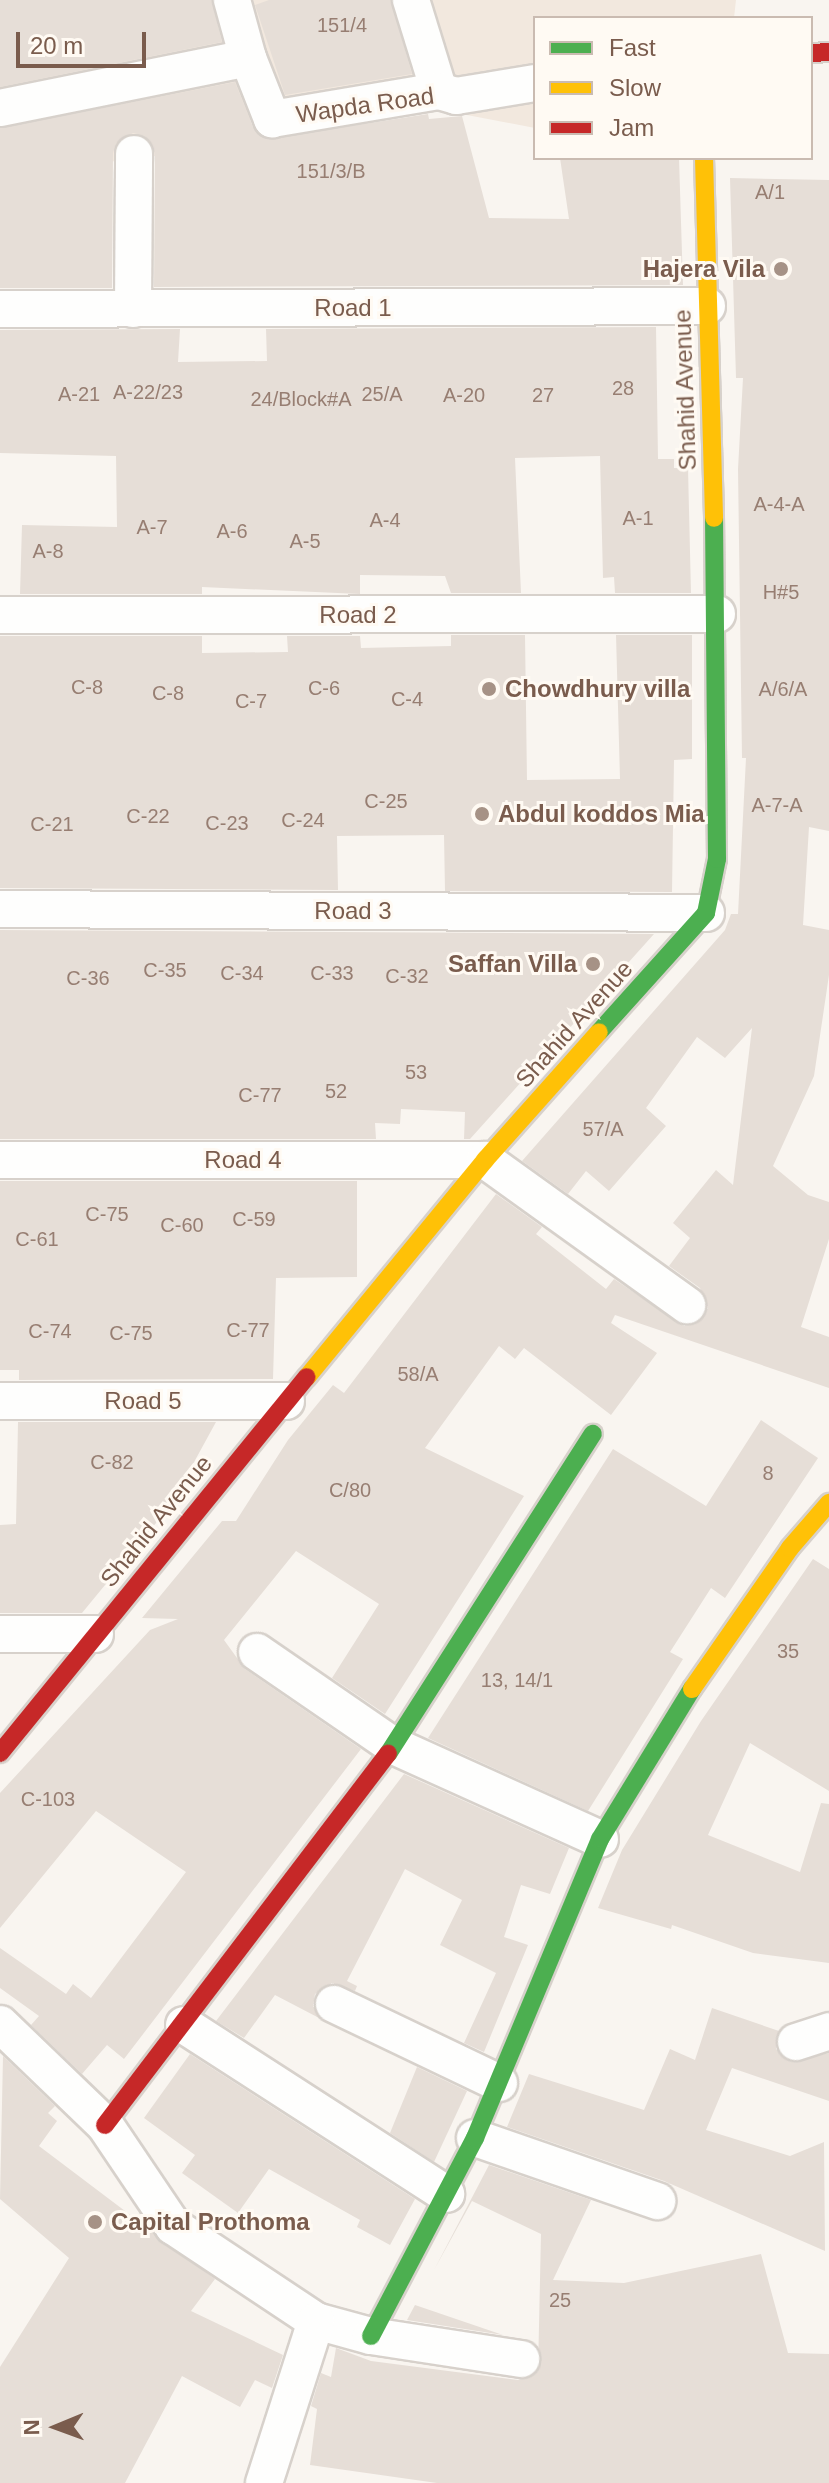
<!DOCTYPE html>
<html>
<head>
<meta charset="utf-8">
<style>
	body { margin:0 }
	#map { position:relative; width:829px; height:2483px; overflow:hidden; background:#f9f5f0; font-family:Helvetica,sans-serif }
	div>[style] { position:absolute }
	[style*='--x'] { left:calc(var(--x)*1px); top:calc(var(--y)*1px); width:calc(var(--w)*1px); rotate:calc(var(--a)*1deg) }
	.residential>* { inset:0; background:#f2e8de }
	.building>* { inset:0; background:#e6ded7 }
	.roads { filter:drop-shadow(2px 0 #d7d1cb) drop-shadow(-2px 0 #d7d1cb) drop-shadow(0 2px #d7d1cb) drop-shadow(0 -2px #d7d1cb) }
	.street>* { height:36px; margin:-18px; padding:0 18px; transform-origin:18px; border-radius:18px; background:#fefefd }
	.fast>* { height:18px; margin:-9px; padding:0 9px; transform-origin:9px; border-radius:9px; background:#4caf50 }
	.slow>* { height:18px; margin:-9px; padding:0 9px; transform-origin:9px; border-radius:9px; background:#ffc107 }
	.jam>* { height:18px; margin:-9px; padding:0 9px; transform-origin:9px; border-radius:9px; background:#c62828 }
	.dots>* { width:22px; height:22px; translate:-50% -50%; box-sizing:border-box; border:4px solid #fffaf3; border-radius:50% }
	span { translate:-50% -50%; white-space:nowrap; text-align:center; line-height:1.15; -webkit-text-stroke:6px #fffaf3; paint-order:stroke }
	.number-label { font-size:20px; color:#977e72 }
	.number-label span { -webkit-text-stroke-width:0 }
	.street-label { font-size:24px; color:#7a5c4d }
	.poi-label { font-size:24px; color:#7a5c4d; font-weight:700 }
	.right { translate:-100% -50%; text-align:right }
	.left { translate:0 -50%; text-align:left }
	.legend { position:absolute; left:533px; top:16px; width:280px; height:144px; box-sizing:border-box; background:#fffaf3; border:2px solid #cabbb1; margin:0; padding:10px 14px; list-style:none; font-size:24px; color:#7a5c4d }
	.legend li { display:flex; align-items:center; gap:16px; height:40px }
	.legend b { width:40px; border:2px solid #cabbb1 }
	.north { position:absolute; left:16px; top:2387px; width:80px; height:80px; -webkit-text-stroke:6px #fffaf3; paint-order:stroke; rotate:269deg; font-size:22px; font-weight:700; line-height:32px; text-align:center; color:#7a5c4d }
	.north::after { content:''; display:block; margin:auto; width:28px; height:36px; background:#7a5c4d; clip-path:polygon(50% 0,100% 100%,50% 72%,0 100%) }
	.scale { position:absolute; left:16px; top:32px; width:130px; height:36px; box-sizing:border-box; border:4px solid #7a5c4d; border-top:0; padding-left:10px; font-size:24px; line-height:28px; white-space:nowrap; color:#7a5c4d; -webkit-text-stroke:6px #fffaf3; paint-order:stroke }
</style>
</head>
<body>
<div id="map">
	<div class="residential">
		<i style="clip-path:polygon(0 0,736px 0,734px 18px,535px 18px,535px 128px,368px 96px,268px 113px,152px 157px,0 174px)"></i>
	</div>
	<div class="building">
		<i style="clip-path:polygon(0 0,212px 0,222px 42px,0 87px)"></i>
		<i style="clip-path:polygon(269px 0,391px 0,412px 74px,285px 95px,255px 5px)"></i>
		<i style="clip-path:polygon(235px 82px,253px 127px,267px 139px,428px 114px,429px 119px,462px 116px,489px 218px,569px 219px,560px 158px,679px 158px,683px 285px,154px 287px,155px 153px,145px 136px,133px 133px,116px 143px,113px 153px,112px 288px,0 288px,0 128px)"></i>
		<i style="clip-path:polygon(730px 178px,829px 180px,829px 831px,809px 827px,803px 925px,829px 930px,829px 975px,814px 1076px,773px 1166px,808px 1195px,829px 1202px,829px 1239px,801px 1327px,829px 1337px,829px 1388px,615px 1315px,611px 1323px,657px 1353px,611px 1415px,524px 1348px,515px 1359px,499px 1346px,425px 1448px,524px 1496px,385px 1714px,332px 1678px,379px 1604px,296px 1551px,224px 1640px,245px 1669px,361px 1749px,124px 2059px,107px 2045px,82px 2074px,31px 2025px,39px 2016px,0 1988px,0 1948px,66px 1994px,73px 1984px,91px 1998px,186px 1872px,96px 1811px,0 1928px,0 1793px,150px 1630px,178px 1619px,142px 1618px,222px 1521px,236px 1521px,288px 1440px,333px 1385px,344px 1393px,496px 1194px,542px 1227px,536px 1234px,606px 1289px,614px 1279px,684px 1326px,696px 1324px,708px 1308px,700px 1288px,669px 1266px,690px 1238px,673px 1223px,716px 1170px,733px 1185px,752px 1028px,725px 1058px,697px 1037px,646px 1108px,666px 1126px,609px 1191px,586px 1171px,568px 1194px,522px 1161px,725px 930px,731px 914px,738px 914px,746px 758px,742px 758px,738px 469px,743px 378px,736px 378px)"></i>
		<i style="clip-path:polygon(656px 327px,658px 459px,674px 459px,674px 468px,688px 468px,691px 593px,615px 593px,614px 577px,603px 578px,600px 456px,515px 458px,521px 593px,451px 593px,445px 576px,360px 575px,360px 594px,202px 587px,202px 594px,20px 594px,22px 525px,117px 527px,116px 456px,0 453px,0 330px,180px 329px,178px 362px,267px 361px,266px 329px)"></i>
		<i style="clip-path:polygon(451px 635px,525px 635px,527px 780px,620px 779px,616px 635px,692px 635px,692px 759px,674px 760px,672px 892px,445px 891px,444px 835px,337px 836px,338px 890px,0 888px,0 636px,202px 636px,202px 653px,288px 652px,287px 636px,360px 636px,361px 648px,451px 646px)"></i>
		<i style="clip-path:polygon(0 930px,654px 934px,470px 1139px,464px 1139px,465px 1112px,401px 1109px,400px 1124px,375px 1123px,376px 1139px,0 1139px)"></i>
		<i style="clip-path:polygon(0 1181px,357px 1181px,357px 1277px,276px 1278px,273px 1379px,19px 1380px,19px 1370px,0 1370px)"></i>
		<i style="clip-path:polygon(761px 1420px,818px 1458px,725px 1598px,711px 1588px,670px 1652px,683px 1659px,588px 1811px,428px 1738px,613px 1449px,706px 1506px)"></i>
		<i style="clip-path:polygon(18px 1422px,216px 1422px,170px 1506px,82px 1613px,0 1613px,0 1525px,16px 1524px)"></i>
		<i style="clip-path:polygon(813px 1559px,829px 1569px,829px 1791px,750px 1743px,708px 1835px,800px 1872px,821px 1803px,829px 1804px,829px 1963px,753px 1953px,672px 1925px,671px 1929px,598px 1908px,622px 1850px,701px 1721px)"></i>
		<i style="clip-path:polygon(404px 1774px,569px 1848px,550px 1894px,521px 1885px,504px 1937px,528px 1945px,484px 2052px,464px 2043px,496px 1973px,440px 1945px,462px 1900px,405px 1869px,347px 1981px,357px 1986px,355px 1991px,332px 1983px,315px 1994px,313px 2006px,321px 2019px,275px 1995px,244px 2038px,216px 2021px)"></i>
		<i style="clip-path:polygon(712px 2008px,779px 2031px,776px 2049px,791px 2062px,829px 2053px,829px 2101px,732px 2068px,706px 2130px,790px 2156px,824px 2142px,825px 2251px,664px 2181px,507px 2127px,529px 2074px,644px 2110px,670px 2049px,695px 2060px)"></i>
		<i style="clip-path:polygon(190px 2054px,415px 2199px,390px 2245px,357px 2227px,360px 2220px,269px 2169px,238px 2213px,182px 2173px,195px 2155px,144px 2118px)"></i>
		<i style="clip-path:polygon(3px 2056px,55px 2106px,48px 2113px,57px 2121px,39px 2146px,215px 2279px,191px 2311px,283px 2355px,272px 2388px,255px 2380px,240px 2407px,182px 2376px,125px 2483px,0 2483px,0 2367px,69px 2258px,0 2199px)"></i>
		<i style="clip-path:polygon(417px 2067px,467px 2091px,434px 2162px,390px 2133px)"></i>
		<i style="clip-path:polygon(489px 2165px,591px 2200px,553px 2280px,624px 2283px,761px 2254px,788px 2353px,829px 2354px,829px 2483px,437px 2483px,310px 2465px,317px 2409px,311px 2406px,321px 2373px,331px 2377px,336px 2348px,371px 2361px,518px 2380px,538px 2371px,541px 2234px,472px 2201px,434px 2270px)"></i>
		<i style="clip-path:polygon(415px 2305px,503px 2335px,407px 2320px)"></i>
	</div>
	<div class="roads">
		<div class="street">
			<i style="--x:232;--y:0;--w:60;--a:74.6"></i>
			<i style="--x:411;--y:0;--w:95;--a:72.9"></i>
			<i style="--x:0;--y:108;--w:253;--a:-11.4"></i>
			<i style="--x:248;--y:58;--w:66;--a:68.5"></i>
			<i style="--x:272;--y:119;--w:169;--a:-9.5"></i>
			<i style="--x:439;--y:91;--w:18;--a:16"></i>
			<i style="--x:456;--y:96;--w:80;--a:-9.3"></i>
			<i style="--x:0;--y:309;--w:707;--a:-0.24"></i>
			<i style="--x:133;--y:309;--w:155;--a:-89.6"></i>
			<i style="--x:0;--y:615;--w:717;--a:-0.08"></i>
			<i style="--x:0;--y:909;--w:706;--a:0.32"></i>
			<i style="--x:0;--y:1160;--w:485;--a:0"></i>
			<i style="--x:485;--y:1160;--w:249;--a:35.7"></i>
			<i style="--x:0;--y:1401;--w:286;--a:0"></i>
			<i style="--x:0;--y:1634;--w:95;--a:0"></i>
			<i style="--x:257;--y:1652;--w:166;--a:34.5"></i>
			<i style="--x:394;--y:1746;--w:226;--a:24.3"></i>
			<i style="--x:334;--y:2004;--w:183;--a:25.6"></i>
			<i style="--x:0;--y:2024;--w:146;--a:43.9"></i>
			<i style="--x:105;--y:2125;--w:122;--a:56"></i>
			<i style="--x:173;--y:2226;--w:172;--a:33.6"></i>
			<i style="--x:316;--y:2321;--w:57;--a:15.3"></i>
			<i style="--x:371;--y:2336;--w:152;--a:8.7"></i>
			<i style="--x:184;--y:2025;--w:312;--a:32.8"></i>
			<i style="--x:796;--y:2042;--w:35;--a:-18"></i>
			<i style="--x:475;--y:2138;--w:193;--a:19.1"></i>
			<i style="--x:264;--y:2483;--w:170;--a:-72.2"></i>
		</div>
		<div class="fast">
			<i style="--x:599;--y:1032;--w:160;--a:-48"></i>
			<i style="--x:706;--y:913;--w:55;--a:-78.5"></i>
			<i style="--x:717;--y:859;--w:341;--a:-90.5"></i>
			<i style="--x:388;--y:1754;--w:380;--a:-57.4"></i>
			<i style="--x:371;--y:2336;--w:224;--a:-62.3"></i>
			<i style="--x:475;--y:2138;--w:324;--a:-67.3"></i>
			<i style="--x:600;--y:1839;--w:176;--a:-58.5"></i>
		</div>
		<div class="slow">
			<i style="--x:704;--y:158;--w:360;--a:88.4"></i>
			<i style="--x:307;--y:1377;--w:281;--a:-50.6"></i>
			<i style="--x:485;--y:1160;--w:171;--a:-48.3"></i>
			<i style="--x:692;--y:1689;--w:172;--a:-55.2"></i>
			<i style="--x:790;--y:1548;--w:60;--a:-49.1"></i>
		</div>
		<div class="jam">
			<i style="--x:811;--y:53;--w:18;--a:-3"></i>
			<i style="--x:0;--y:1753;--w:485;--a:-50.8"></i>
			<i style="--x:105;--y:2125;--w:467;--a:-52.7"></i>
		</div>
	</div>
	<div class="dots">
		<i style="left:781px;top:269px;background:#a69286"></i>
		<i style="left:489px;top:689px;background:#a69286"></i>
		<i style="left:482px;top:814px;background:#a69286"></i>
		<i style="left:593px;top:964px;background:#a69286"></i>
		<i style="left:95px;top:2222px;background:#a69286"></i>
	</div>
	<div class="number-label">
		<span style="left:342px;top:25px">151/4</span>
		<span style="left:331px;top:171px">151/3/B</span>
		<span style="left:770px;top:192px">A/1</span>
		<span style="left:623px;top:388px">28</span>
		<span style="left:148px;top:392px">A-22/23</span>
		<span style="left:79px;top:394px">A-21</span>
		<span style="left:382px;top:394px">25/A</span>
		<span style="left:464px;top:395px">A-20</span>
		<span style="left:543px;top:395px">27</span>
		<span style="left:301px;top:399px">24/Block#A</span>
		<span style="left:779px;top:504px">A-4-A</span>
		<span style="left:638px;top:518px">A-1</span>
		<span style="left:385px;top:520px">A-4</span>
		<span style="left:152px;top:527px">A-7</span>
		<span style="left:232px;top:531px">A-6</span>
		<span style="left:305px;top:541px">A-5</span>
		<span style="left:48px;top:551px">A-8</span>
		<span style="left:781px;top:592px">H#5</span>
		<span style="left:87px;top:687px">C-8</span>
		<span style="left:324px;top:688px">C-6</span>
		<span style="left:783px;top:689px">A/6/A</span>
		<span style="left:168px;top:693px">C-8</span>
		<span style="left:407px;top:699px">C-4</span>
		<span style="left:251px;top:701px">C-7</span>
		<span style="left:386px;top:801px">C-25</span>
		<span style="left:777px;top:805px">A-7-A</span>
		<span style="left:148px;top:816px">C-22</span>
		<span style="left:303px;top:820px">C-24</span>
		<span style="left:227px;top:823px">C-23</span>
		<span style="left:52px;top:824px">C-21</span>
		<span style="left:165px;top:970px">C-35</span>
		<span style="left:242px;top:973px">C-34</span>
		<span style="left:332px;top:973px">C-33</span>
		<span style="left:407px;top:976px">C-32</span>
		<span style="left:88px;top:978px">C-36</span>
		<span style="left:416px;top:1072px">53</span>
		<span style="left:336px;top:1091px">52</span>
		<span style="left:260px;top:1095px">C-77</span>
		<span style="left:603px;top:1129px">57/A</span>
		<span style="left:107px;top:1214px">C-75</span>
		<span style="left:254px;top:1219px">C-59</span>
		<span style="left:182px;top:1225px">C-60</span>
		<span style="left:37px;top:1239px">C-61</span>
		<span style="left:248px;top:1330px">C-77</span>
		<span style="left:50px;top:1331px">C-74</span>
		<span style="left:131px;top:1333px">C-75</span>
		<span style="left:418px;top:1374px">58/A</span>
		<span style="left:112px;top:1462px">C-82</span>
		<span style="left:768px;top:1473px">8</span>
		<span style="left:350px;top:1490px">C/80</span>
		<span style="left:788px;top:1651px">35</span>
		<span style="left:517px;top:1680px">13, 14/1</span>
		<span style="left:48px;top:1799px">C-103</span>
		<span style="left:560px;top:2300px">25</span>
	</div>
	<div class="street-label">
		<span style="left:365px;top:105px;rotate:-8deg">Wapda Road</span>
		<span style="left:353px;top:308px">Road 1</span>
		<span style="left:685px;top:390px;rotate:-92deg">Shahid Avenue</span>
		<span style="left:358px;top:615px">Road 2</span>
		<span style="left:353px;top:911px">Road 3</span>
		<span style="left:574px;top:1024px;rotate:-48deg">Shahid Avenue</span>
		<span style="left:243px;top:1160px">Road 4</span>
		<span style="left:143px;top:1401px">Road 5</span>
		<span style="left:156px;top:1521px;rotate:-51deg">Shahid Avenue</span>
	</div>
	<div class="poi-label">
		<span class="right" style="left:765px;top:269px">Hajera Vila</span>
		<span class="left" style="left:505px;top:689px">Chowdhury villa</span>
		<span class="left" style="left:498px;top:814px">Abdul koddos Mia</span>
		<span class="right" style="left:577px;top:964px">Saffan Villa</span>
		<span class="left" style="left:111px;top:2222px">Capital Prothoma</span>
	</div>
	<ul class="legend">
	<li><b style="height:10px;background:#4caf50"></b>Fast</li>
	<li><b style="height:10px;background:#ffc107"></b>Slow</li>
	<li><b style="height:10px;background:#c62828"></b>Jam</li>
	</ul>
	<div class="north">N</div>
	<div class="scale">20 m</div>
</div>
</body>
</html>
